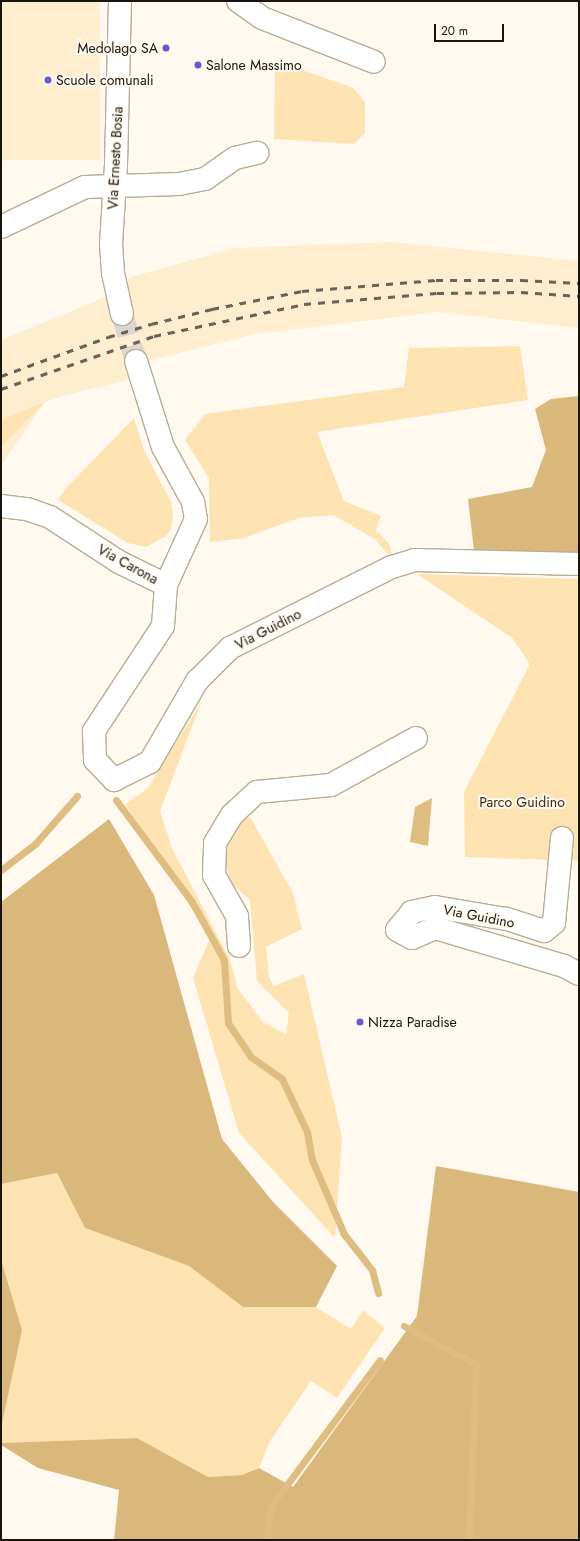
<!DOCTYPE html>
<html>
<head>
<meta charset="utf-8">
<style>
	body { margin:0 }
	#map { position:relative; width:580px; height:1541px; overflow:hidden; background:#fff9f0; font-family:Jost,sans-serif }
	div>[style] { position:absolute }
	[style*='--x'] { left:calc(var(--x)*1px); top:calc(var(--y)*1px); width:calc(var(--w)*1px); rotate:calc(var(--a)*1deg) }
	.built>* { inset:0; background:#ffedcf; transform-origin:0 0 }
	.green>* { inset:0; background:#fee3b2 }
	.forest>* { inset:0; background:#dab87c }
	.water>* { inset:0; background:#dfbd80 }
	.stream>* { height:7px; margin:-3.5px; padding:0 3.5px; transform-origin:3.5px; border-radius:3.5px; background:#dfbd80 }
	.minor-tunnel>* { height:22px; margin-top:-11px; transform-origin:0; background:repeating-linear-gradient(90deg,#dcd7ce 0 22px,transparent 0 33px) }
	.roads { filter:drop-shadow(1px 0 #b9ac96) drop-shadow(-1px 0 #b9ac96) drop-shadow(0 1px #b9ac96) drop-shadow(0 -1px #b9ac96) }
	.minor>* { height:22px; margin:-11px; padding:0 11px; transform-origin:11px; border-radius:11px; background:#fff }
	.rail>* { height:3px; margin-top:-1.5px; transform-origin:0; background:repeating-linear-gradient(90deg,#67625a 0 7px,transparent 0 14px) }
	.dots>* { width:11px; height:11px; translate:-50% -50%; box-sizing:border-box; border:2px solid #fff9f0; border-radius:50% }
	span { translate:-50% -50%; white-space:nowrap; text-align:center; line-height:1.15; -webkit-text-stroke:4px #fff9f0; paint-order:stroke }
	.poi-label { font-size:14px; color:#19140c }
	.right { translate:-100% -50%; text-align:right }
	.left { translate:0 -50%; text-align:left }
	.street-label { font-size:14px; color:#19140c }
	.park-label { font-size:14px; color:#37290d }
	.frame { position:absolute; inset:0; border:2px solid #19140c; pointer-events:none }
	.scale { position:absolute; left:434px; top:24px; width:70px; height:18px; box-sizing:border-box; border:2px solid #19140c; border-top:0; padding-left:5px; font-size:12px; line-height:14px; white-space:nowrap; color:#19140c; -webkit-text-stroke:3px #fff9f0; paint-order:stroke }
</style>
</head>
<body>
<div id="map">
	<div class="built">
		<i style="left:1px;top:1px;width:99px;height:159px"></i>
		<i style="clip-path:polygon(392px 242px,579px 261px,579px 328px,438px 312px,254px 334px,151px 360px,140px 377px,66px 395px,45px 402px,1px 466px,1px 340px,101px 299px,131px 277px,235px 248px)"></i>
	</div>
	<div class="green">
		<i style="clip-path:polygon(275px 60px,353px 88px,365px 102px,365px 133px,354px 144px,274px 139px)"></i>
		<i style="clip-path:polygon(520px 346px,528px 400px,317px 432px,344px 501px,381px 516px,376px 530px,390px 545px,392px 559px,375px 539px,333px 515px,299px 518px,244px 538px,210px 542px,209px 478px,185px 440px,205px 414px,404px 387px,409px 348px)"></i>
		<i style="clip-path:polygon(45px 402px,1px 447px,1px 420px)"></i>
		<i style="clip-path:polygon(134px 418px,144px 450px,171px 502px,173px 515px,171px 529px,166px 536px,146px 547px,128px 543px,58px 500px,66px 488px)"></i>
		<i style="clip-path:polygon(417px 574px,579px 579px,579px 861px,465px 857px,464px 792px,530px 664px,512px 638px)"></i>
		<i style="clip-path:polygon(201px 703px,160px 811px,172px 848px,230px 960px,238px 989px,263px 1022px,286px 1034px,289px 1013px,257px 981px,250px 900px,230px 882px,224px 850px,230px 825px,250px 817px,293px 893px,302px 929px,266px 947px,269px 977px,274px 986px,304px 974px,342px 1137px,335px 1238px,239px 1133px,193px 978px,210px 938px,125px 804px,147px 789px)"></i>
		<i style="clip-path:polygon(57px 1173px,85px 1228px,189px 1266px,243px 1307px,316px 1307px,351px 1329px,363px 1310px,385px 1328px,337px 1398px,311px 1381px,270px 1441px,259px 1468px,242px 1475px,208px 1477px,137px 1438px,1px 1443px,5px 1278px,1px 1260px,1px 1184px)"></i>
	</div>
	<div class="forest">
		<i style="clip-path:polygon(579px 396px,579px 554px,474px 550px,468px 499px,532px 487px,546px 450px,535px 409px,551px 399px)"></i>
		<i style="clip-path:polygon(109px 819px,154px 895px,222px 1139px,273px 1202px,337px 1266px,316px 1307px,243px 1307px,189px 1266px,85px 1228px,57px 1173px,1px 1184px,1px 902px)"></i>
		<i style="clip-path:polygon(436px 1166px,579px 1192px,579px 1540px,114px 1540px,119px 1490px,38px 1468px,1px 1445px,1px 1443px,137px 1438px,208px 1477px,242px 1475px,259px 1468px,293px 1487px,417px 1316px)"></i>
		<i style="clip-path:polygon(1px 1260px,22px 1330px,1px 1428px)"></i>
	</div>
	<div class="water">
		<i style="clip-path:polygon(432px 798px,428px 846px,410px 842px,415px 807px)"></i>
	</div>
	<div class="stream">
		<i style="--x:116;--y:800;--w:127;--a:53.3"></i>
		<i style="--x:192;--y:902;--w:66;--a:61.1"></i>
		<i style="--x:224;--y:960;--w:63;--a:86.4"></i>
		<i style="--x:228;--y:1023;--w:41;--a:55.9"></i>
		<i style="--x:251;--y:1057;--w:38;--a:35"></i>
		<i style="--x:282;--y:1079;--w:59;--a:64.7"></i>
		<i style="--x:307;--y:1132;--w:28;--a:80"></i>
		<i style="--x:312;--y:1160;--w:81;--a:66.6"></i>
		<i style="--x:344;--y:1234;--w:46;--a:52.1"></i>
		<i style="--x:372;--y:1270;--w:24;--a:75"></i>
		<i style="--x:1;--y:870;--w:43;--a:-37.4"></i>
		<i style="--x:35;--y:844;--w:64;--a:-48.8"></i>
		<i style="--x:404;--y:1326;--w:81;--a:27.8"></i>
		<i style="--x:476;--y:1364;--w:176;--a:92.3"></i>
		<i style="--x:266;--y:1540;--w:34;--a:-82"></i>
		<i style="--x:271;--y:1506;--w:182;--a:-53.3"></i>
	</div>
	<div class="minor-tunnel">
		<i style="--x:122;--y:314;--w:49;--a:73.4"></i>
	</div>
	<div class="roads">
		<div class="minor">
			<i style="--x:120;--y:1;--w:164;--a:91.4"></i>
			<i style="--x:116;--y:165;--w:79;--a:93.6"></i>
			<i style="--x:111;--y:244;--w:29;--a:86"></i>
			<i style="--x:113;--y:273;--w:42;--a:77.6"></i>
			<i style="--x:238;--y:1;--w:29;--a:35"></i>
			<i style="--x:262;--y:18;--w:120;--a:21.4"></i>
			<i style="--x:1;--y:227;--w:93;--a:-25.5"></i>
			<i style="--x:85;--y:187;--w:94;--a:-1.8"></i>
			<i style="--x:179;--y:184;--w:26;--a:-11"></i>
			<i style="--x:205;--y:179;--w:37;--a:-35"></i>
			<i style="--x:235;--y:158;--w:23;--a:-13"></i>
			<i style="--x:136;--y:361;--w:90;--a:72.6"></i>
			<i style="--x:163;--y:447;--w:63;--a:61.4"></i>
			<i style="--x:193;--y:502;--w:17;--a:80"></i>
			<i style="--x:196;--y:519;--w:72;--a:114.4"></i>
			<i style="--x:166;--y:585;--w:41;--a:94.2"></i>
			<i style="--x:163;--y:626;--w:126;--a:123.3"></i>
			<i style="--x:94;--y:731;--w:29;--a:88"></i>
			<i style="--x:95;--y:760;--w:28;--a:46"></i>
			<i style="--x:114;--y:780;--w:40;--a:-26.6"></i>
			<i style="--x:150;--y:762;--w:94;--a:-59.9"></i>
			<i style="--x:197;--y:681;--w:47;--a:-45"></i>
			<i style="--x:230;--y:648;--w:181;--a:-26.6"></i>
			<i style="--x:392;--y:567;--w:24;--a:-17"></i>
			<i style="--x:415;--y:560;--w:164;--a:1.4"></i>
			<i style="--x:1;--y:506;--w:26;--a:7"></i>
			<i style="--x:27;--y:509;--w:24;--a:19"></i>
			<i style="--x:50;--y:517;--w:82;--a:33.1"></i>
			<i style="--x:119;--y:562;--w:52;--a:26.1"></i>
			<i style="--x:562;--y:838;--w:85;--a:95.4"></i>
			<i style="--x:554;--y:923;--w:13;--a:141"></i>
			<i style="--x:544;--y:931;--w:40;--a:-162"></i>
			<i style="--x:506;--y:919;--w:72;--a:-170.4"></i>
			<i style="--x:435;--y:907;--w:24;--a:168"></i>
			<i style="--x:412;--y:912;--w:23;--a:130"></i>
			<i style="--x:397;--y:930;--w:17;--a:28"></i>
			<i style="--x:412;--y:938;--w:25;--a:-23"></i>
			<i style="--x:435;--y:928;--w:134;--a:16.4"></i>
			<i style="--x:564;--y:966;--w:17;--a:28"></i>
			<i style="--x:239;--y:946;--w:30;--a:-94"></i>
			<i style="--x:237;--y:916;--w:47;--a:-119.3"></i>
			<i style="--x:214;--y:875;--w:32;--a:-88"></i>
			<i style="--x:215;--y:843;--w:33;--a:-59"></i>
			<i style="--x:232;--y:815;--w:34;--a:-43"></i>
			<i style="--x:257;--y:792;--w:74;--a:-5.4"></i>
			<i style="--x:331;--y:785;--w:97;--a:-28.9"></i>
		</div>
	</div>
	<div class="rail">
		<i style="--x:1;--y:376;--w:114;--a:-20"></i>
		<i style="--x:108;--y:337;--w:45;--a:-16.8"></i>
		<i style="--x:151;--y:324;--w:63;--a:-13.8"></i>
		<i style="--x:212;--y:309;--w:92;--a:-11.3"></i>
		<i style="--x:302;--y:291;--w:134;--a:-4.7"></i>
		<i style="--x:436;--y:280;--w:85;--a:0"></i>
		<i style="--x:521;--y:280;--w:58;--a:3"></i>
		<i style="--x:1;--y:389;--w:162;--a:-19.1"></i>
		<i style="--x:154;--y:336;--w:153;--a:-12"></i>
		<i style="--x:304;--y:304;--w:133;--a:-4.7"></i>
		<i style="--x:437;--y:293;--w:84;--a:-0.7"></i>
		<i style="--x:521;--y:292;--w:58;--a:3.9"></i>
	</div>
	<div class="dots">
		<i style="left:166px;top:48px;background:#6559d2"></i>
		<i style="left:198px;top:65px;background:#6559d2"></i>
		<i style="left:48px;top:80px;background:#6559d2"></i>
		<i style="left:360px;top:1022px;background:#6559d2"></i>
	</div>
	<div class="poi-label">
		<span class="right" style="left:158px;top:48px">Medolago SA</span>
		<span class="left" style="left:206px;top:65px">Salone Massimo</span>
		<span class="left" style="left:56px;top:80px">Scuole comunali</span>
		<span class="left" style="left:368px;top:1022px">Nizza Paradise</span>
	</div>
	<div class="street-label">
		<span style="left:115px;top:158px;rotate:-87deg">Via Ernesto Bosia</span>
		<span style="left:128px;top:564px;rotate:29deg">Via Carona</span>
		<span style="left:268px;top:629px;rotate:-27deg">Via Guidino</span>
		<span style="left:479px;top:916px;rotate:11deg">Via Guidino</span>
	</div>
	<div class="park-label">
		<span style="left:522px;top:802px">Parco Guidino</span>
	</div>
	<div class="frame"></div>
	<div class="scale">20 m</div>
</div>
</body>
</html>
